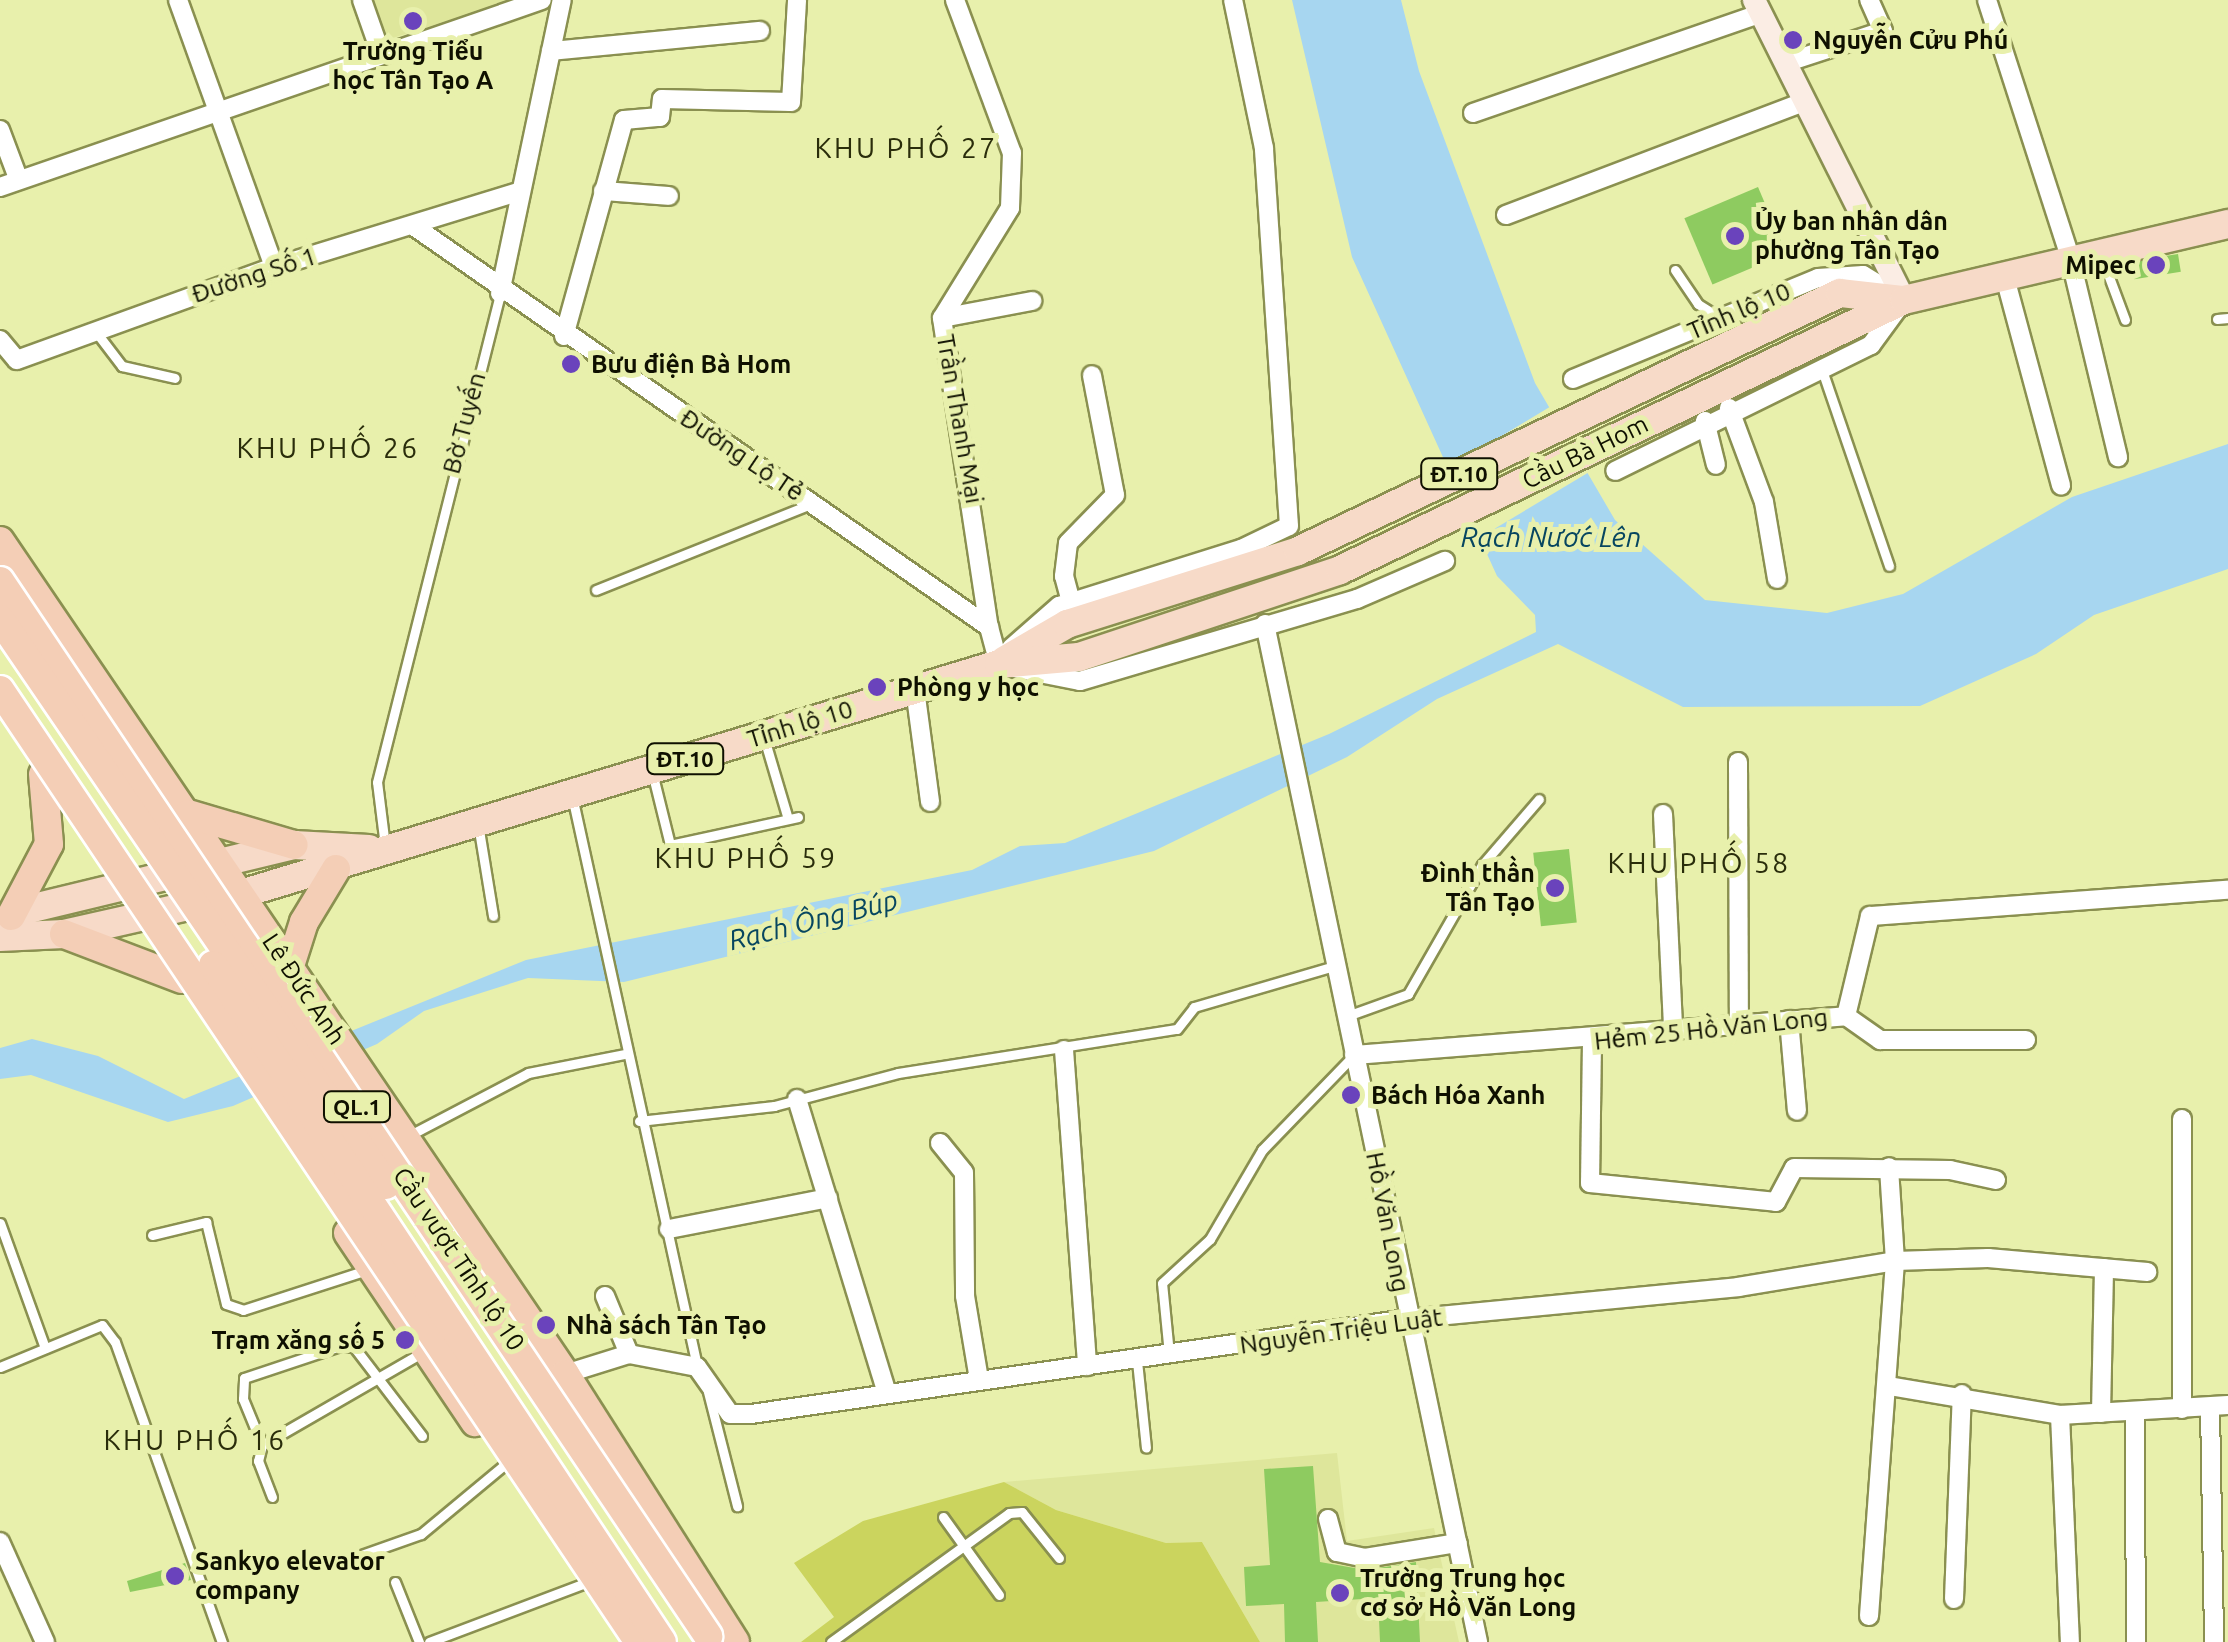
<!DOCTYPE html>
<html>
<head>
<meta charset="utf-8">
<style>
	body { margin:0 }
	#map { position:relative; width:2228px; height:1642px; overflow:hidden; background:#e8f0ac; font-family:Ubuntu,sans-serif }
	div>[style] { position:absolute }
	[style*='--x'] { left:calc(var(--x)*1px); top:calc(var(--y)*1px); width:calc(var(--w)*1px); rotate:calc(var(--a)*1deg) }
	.built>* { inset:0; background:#dee69b }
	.green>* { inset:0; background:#cbd45e }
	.water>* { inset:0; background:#a7d6f0 }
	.pier>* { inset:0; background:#e8f0ac; transform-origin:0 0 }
	.building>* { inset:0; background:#8ecb60; transform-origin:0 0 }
	.roads { filter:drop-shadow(2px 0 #8a9050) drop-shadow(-2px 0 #8a9050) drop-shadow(0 2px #8a9050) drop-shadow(0 -2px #8a9050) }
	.service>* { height:9px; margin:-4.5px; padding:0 4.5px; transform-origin:4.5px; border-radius:4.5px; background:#fff }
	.minor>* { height:18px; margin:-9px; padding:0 9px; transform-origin:9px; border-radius:9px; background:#fff }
	.secondary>* { height:22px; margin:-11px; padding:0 11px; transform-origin:11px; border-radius:11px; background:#fbede4 }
	.primary>* { height:28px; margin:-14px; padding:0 14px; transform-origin:14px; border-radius:14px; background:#f7dac8 }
	.trunk>* { height:28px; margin:-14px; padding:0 14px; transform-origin:14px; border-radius:14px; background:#f4ceb6 }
	.bridges { filter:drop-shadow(2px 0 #fff) drop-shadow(-2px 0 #fff) drop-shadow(0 2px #fff) drop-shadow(0 -2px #fff) }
	.trunk-bridge>* { height:28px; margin:-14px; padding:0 14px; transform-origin:14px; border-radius:14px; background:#f4ceb6 }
	.dots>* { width:28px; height:28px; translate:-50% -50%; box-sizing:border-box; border:5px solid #e8f0ac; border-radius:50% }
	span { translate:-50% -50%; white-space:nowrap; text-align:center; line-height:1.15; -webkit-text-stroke:10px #e8f0ac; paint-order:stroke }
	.shield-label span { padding:2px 8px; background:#e8f0ac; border:2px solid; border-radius:8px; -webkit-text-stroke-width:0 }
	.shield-label { font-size:22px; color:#0f1000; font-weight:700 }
	.poi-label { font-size:25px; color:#0f1000; font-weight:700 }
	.left { translate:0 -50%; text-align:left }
	.right { translate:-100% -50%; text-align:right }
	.street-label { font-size:25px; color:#0f1000 }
	.neighbourhood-label { font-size:28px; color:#2a2d0b; letter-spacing:2.5px }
	.water-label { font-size:28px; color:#074660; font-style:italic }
</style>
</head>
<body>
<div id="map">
	<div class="built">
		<i style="clip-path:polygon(370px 0,515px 0,383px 41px)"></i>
		<i style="clip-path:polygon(1337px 1453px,1347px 1541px,1434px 1528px,1459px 1642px,1260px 1642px,1202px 1542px,1166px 1543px,1056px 1510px,1004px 1482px)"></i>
	</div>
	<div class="green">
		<i style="clip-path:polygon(1004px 1482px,1056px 1510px,1166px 1543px,1202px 1542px,1260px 1642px,801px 1642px,834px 1617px,794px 1563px,863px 1521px)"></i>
	</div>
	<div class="water">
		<i style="clip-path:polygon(1292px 0,1401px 0,1419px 71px,1535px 383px,1615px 520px,1705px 600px,1827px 613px,1903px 594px,2072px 497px,2228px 444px,2228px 569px,2094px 615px,2036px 654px,1920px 706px,1683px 707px,1558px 644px,1437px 699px,1347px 757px,1154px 851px,624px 982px,528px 978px,424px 1011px,377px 1044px,233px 1106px,168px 1122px,31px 1075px,0 1079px,0 1048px,32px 1039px,98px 1056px,184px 1099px,526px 960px,972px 870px,1020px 846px,1065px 843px,1329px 734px,1536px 632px,1535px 615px,1497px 576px,1352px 257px)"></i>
	</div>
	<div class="pier">
		<i style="left:1553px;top:405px;width:76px;height:127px;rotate:59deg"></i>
	</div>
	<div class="building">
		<i style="left:1758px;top:187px;width:72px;height:80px;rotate:67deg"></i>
		<i style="left:2178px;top:254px;width:18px;height:47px;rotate:81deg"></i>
		<i style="left:1569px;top:849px;width:74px;height:36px;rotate:84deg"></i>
		<i style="clip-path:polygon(1313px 1466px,1320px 1562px,1366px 1570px,1416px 1562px,1420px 1642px,1380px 1642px,1378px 1598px,1316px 1602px,1318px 1642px,1285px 1642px,1284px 1604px,1246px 1606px,1244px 1567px,1270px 1565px,1264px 1469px)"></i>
		<i style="clip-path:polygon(185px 1563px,191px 1580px,130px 1592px,127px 1581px)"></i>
	</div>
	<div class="roads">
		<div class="service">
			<i style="--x:2102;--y:258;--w:66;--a:69.6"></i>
			<i style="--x:1675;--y:270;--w:41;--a:55.9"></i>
			<i style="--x:1698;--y:304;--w:26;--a:32"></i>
			<i style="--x:2217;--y:319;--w:11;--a:-5"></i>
			<i style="--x:96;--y:332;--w:43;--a:52.6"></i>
			<i style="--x:122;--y:366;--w:54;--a:12.8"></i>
			<i style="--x:1822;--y:370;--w:207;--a:71.1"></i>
			<i style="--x:596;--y:590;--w:232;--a:-21.8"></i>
			<i style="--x:764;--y:738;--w:84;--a:73.5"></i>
			<i style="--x:652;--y:772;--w:75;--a:76.1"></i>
			<i style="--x:670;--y:845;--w:131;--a:-12.3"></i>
			<i style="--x:572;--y:796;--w:584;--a:77.63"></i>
			<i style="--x:478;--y:824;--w:93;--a:80.7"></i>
			<i style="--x:385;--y:846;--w:64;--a:-97.1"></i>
			<i style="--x:377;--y:782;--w:503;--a:-75.85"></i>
			<i style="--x:1347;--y:1016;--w:65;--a:-19.8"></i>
			<i style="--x:1408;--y:994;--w:149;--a:-60.2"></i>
			<i style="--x:1482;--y:865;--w:87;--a:-49.2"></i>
			<i style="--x:639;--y:1121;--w:136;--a:-6.3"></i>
			<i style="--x:774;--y:1106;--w:128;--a:-14.9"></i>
			<i style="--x:898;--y:1073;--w:282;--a:-9"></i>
			<i style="--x:1177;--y:1029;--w:28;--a:-52"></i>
			<i style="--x:1194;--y:1007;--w:146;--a:-16.3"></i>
			<i style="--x:410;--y:1135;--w:133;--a:-27.7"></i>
			<i style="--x:528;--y:1073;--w:99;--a:-11.1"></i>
			<i style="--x:0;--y:1223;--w:133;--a:70.2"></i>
			<i style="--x:152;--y:1235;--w:56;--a:-13.5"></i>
			<i style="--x:206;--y:1222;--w:84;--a:76.3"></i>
			<i style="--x:226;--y:1304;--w:18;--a:19"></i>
			<i style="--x:243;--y:1310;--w:133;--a:-17.9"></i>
			<i style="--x:1169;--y:1354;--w:71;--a:-95.6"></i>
			<i style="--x:1162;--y:1283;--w:65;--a:-42.5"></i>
			<i style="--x:1210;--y:1239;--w:103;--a:-59.7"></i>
			<i style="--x:1262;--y:1150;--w:132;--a:-45.9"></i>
			<i style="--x:1137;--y:1361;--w:87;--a:84.1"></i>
			<i style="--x:0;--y:1367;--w:110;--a:-22.4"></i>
			<i style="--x:102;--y:1325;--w:21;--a:53"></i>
			<i style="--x:115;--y:1342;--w:319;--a:70.4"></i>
			<i style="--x:708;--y:1392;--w:118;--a:75.7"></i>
			<i style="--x:262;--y:1445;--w:50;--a:-112.4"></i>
			<i style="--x:243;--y:1399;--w:21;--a:-87"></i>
			<i style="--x:244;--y:1378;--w:98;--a:-18.4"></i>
			<i style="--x:337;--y:1347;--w:17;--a:0"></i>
			<i style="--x:354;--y:1347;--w:112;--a:52.6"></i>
			<i style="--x:272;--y:1497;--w:39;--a:-111"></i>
			<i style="--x:258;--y:1461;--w:16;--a:-76"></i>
			<i style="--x:262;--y:1445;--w:186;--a:-30"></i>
			<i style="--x:943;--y:1517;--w:96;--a:54.3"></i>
			<i style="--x:333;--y:1565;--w:93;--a:-19.4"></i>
			<i style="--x:421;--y:1534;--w:108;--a:-39.7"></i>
			<i style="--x:395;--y:1582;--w:65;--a:68.2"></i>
			<i style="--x:429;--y:1642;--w:167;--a:-20.7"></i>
			<i style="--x:831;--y:1642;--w:220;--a:-35.9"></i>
			<i style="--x:1009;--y:1513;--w:13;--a:-4"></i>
			<i style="--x:1022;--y:1512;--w:59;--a:51.2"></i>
		</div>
		<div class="minor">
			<i style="--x:178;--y:0;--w:284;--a:70.2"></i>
			<i style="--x:362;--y:0;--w:54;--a:70.6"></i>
			<i style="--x:955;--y:0;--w:163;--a:69.6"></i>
			<i style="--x:1012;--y:153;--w:55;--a:92.1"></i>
			<i style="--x:1010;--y:208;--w:129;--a:121.7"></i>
			<i style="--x:942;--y:318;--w:313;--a:81.4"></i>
			<i style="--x:1987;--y:0;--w:270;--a:72.1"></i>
			<i style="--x:2070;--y:257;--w:206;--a:76.5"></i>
			<i style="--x:551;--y:51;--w:210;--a:-5.5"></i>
			<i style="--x:1785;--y:63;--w:103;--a:-18.1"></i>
			<i style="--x:1883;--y:31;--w:34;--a:-114"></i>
			<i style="--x:1473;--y:113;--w:305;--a:-19.1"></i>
			<i style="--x:0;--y:130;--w:51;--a:69.4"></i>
			<i style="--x:0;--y:187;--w:573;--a:-19.04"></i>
			<i style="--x:603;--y:191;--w:66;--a:4.3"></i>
			<i style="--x:1506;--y:215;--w:319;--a:-20.8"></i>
			<i style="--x:415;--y:227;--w:700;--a:34.87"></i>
			<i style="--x:989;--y:627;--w:38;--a:75"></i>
			<i style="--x:2004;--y:274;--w:219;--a:74.9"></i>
			<i style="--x:500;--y:293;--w:299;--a:-78.1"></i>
			<i style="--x:942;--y:318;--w:92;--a:-10.7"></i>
			<i style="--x:564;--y:336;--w:224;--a:-74.5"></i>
			<i style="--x:624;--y:120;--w:36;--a:-5"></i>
			<i style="--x:660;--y:117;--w:18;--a:-84"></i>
			<i style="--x:662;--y:99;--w:129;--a:1.3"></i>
			<i style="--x:791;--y:102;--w:102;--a:-86.6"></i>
			<i style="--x:0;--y:340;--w:26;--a:50"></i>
			<i style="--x:17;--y:360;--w:273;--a:-19.9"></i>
			<i style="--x:274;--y:267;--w:258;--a:-17.1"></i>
			<i style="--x:1573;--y:379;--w:265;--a:-22.4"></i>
			<i style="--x:1818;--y:278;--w:45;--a:-3.8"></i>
			<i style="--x:1863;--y:275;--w:48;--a:31.4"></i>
			<i style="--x:1904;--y:300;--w:56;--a:126.3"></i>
			<i style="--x:1871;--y:345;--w:285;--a:153.8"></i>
			<i style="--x:1729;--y:408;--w:100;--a:69.6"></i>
			<i style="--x:1764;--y:502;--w:78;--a:80.4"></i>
			<i style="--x:1705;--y:421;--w:45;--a:76"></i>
			<i style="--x:1071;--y:602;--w:27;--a:-105"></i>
			<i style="--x:1064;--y:576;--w:33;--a:-83"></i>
			<i style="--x:1068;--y:543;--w:67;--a:-45.6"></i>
			<i style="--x:1115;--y:495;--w:122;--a:-100.9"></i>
			<i style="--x:1265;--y:624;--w:1040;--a:78.18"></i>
			<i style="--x:1011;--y:648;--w:64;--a:-41.2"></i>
			<i style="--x:1059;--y:606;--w:191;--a:-17.4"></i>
			<i style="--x:1241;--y:549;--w:53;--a:-25.6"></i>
			<i style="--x:1289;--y:526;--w:379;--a:-93.8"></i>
			<i style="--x:1264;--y:148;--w:151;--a:-101.8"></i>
			<i style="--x:1009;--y:667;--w:72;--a:11.2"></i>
			<i style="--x:1080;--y:681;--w:289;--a:-16.5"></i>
			<i style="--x:1357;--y:599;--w:96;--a:-23.4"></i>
			<i style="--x:915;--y:689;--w:114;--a:82.4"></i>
			<i style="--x:1738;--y:762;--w:262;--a:89.8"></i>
			<i style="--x:1663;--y:814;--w:216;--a:87.3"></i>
			<i style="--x:1846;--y:1016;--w:42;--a:35.2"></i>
			<i style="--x:1880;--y:1040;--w:146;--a:0"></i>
			<i style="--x:1789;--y:1020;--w:91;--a:85"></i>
			<i style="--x:1592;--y:1041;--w:142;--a:90.8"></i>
			<i style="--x:1590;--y:1183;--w:187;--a:5.8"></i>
			<i style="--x:1776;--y:1202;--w:38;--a:-62"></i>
			<i style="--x:1794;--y:1168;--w:156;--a:0.7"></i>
			<i style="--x:1950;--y:1170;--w:47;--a:12.3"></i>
			<i style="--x:1064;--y:1050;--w:317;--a:85.8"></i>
			<i style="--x:1354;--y:1055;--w:494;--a:-4.5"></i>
			<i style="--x:1846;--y:1016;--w:103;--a:-76.5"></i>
			<i style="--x:1870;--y:916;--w:359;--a:-4.2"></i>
			<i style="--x:797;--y:1099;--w:304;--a:73"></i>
			<i style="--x:940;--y:1143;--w:38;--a:51"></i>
			<i style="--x:964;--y:1173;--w:123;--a:89.5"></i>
			<i style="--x:965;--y:1296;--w:85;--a:80.5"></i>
			<i style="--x:669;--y:1229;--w:162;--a:-11"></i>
			<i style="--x:605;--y:1296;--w:63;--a:67.5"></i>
			<i style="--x:565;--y:1374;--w:67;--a:-17.4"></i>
			<i style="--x:629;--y:1354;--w:69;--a:10.8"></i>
			<i style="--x:697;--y:1367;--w:57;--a:54.9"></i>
			<i style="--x:730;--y:1414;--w:21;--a:0"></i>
			<i style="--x:751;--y:1414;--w:663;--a:-8.24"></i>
			<i style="--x:1407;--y:1319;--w:333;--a:-5.5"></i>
			<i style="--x:1738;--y:1287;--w:159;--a:-9.4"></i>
			<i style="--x:1895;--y:1261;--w:93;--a:-1.8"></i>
			<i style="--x:1988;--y:1258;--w:160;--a:5"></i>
			<i style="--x:1889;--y:1386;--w:173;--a:9.6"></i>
			<i style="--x:2060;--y:1415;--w:168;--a:-3.4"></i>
			<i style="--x:2210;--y:1407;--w:235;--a:89"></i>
			<i style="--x:2182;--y:1409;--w:290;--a:-90"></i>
			<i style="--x:2135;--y:1412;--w:230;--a:89.8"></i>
			<i style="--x:2101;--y:1413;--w:145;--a:-88.8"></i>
			<i style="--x:2060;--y:1415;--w:227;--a:87.5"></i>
			<i style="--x:1328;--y:1519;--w:34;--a:75"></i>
			<i style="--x:1337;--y:1552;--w:29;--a:12"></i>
			<i style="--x:1365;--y:1558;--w:94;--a:-9.2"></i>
			<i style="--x:0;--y:1542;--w:110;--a:65.8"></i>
			<i style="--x:1954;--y:1599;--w:205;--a:-87.8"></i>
			<i style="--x:1869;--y:1616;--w:356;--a:-85.8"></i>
			<i style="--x:1895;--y:1261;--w:94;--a:-93.7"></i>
		</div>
		<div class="secondary">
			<i style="--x:1754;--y:0;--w:335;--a:63.4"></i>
		</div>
		<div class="primary">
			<i style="--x:1005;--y:660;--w:72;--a:-30.1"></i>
			<i style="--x:1067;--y:624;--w:242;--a:-17.5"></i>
			<i style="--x:1298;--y:551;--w:600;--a:-25.46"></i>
			<i style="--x:1840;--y:293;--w:62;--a:6.4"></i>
			<i style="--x:0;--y:924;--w:33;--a:-27"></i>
			<i style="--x:29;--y:909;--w:273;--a:-13.6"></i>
			<i style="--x:294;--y:845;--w:75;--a:3.1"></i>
			<i style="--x:0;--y:937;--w:64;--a:-2.7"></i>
			<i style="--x:64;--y:934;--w:181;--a:-12.7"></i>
			<i style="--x:241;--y:894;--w:792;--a:-16.88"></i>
			<i style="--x:999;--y:664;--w:80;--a:-5"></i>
			<i style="--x:1079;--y:657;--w:275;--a:-18.4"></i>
			<i style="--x:1340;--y:570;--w:625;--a:-25.58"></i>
			<i style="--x:1904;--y:300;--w:333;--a:-13.2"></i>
		</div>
		<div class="trunk">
			<i style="--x:0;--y:541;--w:1007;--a:55.85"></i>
			<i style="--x:565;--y:1374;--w:317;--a:57.6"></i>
			<i style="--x:188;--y:814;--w:110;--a:16.3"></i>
			<i style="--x:11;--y:916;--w:81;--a:-62.2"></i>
			<i style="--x:49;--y:844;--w:70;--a:-94.9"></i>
			<i style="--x:64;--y:934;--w:126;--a:20.9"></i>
			<i style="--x:278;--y:971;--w:11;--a:-10"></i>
			<i style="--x:289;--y:969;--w:49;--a:-72.3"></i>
			<i style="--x:304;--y:922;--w:62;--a:-58.9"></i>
			<i style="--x:348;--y:1233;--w:228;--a:56.1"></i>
		</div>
	</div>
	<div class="bridges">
		<div class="trunk-bridge">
			<i style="--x:0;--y:581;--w:1271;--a:56.13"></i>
			<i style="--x:0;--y:619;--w:685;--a:55.71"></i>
			<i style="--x:0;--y:690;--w:1147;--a:56.13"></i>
			<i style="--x:213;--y:965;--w:812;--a:56.45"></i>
		</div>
	</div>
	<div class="dots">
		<i style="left:413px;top:21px;background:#6a43bc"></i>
		<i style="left:1793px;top:40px;background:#6a43bc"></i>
		<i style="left:1735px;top:236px;background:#6a43bc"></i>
		<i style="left:2156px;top:265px;background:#6a43bc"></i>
		<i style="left:571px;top:364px;background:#6a43bc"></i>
		<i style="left:877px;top:687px;background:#6a43bc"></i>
		<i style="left:1555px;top:888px;background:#6a43bc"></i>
		<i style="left:1351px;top:1095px;background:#6a43bc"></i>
		<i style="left:546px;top:1325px;background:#6a43bc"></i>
		<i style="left:405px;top:1340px;background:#6a43bc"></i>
		<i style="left:175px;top:1576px;background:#6a43bc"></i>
		<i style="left:1340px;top:1593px;background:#6a43bc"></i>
	</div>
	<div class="shield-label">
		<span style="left:1459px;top:474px">ĐT.10</span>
		<span style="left:685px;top:759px">ĐT.10</span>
		<span style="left:357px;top:1107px">QL.1</span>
	</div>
	<div class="poi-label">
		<span class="left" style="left:1813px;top:40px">Nguyễn Cửu Phú</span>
		<span style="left:413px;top:66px">Trường Tiểu<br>học Tân Tạo A</span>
		<span class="left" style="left:1755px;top:236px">Ủy ban nhân dân<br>phường Tân Tạo</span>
		<span class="right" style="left:2136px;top:265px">Mipec</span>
		<span class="left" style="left:591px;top:364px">Bưu điện Bà Hom</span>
		<span class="left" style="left:897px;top:687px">Phòng y học</span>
		<span class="right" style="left:1535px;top:888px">Đình thần<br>Tân Tạo</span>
		<span class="left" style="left:1371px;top:1095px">Bách Hóa Xanh</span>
		<span class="left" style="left:566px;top:1325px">Nhà sách Tân Tạo</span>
		<span class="right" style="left:385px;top:1340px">Trạm xăng số 5</span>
		<span class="left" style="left:195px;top:1576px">Sankyo elevator<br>company</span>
		<span class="left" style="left:1360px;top:1593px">Trường Trung học<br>cơ sở Hồ Văn Long</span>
	</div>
	<div class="street-label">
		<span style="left:254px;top:275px;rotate:-18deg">Đường Số 1</span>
		<span style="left:1739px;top:311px;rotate:-23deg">Tỉnh lộ 10</span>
		<span style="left:960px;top:419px;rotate:80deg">Trần Thanh Mại</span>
		<span style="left:464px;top:423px;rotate:-75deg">Bờ Tuyến</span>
		<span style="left:1585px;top:452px;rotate:-26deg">Cầu Bà Hom</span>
		<span style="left:742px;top:455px;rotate:34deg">Đường Lộ Tẻ</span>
		<span style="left:800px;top:724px;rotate:-17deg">Tỉnh lộ 10</span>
		<span style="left:304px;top:989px;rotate:56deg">Lê Đức Anh</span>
		<span style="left:1711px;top:1029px;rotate:-6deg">Hẻm 25 Hồ Văn Long</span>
		<span style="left:1388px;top:1222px;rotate:79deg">Hồ Văn Long</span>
		<span style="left:459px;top:1259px;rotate:56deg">Cầu vượt Tỉnh lộ 10</span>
		<span style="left:1341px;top:1331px;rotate:-8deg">Nguyễn Triệu Luật</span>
	</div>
	<div class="neighbourhood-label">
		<span style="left:906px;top:148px">KHU PHỐ 27</span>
		<span style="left:328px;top:448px">KHU PHỐ 26</span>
		<span style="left:746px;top:858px">KHU PHỐ 59</span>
		<span style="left:1699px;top:863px">KHU PHỐ 58</span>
		<span style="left:195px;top:1440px">KHU PHỐ 16</span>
	</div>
	<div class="water-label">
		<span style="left:1551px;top:537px">Rạch Nước Lên</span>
		<span style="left:813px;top:920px;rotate:-14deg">Rạch Ông Búp</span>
	</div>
</div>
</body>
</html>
